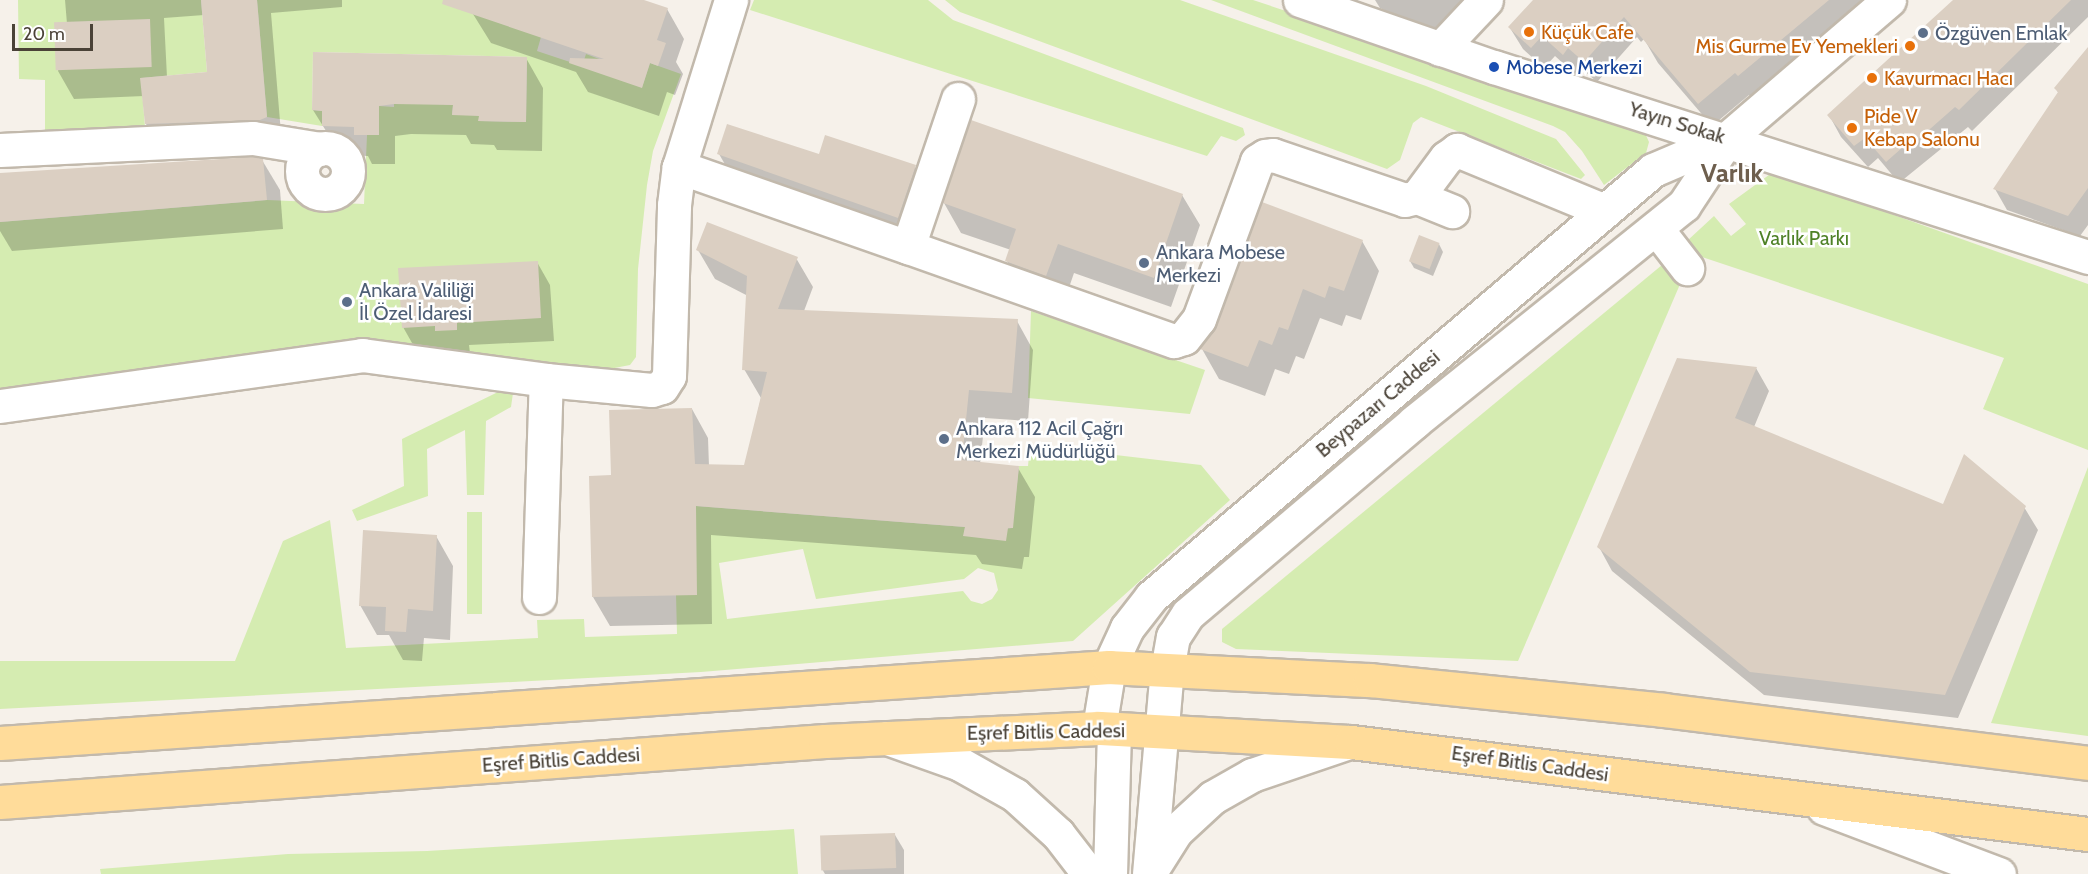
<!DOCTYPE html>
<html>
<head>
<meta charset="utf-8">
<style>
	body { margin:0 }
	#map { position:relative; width:2088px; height:874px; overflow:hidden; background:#f6f1ea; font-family:Cabin,sans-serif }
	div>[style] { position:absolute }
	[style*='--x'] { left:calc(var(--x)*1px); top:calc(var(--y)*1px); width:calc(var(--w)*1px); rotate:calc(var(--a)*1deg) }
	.green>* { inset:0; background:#d5ecb1; transform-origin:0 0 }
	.shadow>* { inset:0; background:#0003 }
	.building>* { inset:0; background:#dbcfc2; transform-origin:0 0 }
	.roads { filter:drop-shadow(2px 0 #c2b9ac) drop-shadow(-2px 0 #c2b9ac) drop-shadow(0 2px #c2b9ac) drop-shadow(0 -2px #c2b9ac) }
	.minor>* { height:33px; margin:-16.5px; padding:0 16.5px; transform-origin:16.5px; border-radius:16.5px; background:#fff }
	.minor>.ring { margin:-16.5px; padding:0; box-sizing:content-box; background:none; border:33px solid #fff; border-radius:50% }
	.major>* { height:33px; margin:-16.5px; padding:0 16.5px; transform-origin:16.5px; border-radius:16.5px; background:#ffdc9a }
	.dots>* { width:16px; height:16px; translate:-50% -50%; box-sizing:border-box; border:3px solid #fff; border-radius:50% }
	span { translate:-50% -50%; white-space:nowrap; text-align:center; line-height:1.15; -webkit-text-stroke:5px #fff; paint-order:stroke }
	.food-label { font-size:20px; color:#c56008 }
	.left { translate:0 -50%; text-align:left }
	.right { translate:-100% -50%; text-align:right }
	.service-label { font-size:20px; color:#4e5e75 }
	.transit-label { font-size:20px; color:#164399 }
	.street-label { font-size:20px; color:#4a4237 }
	.park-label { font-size:20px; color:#4e8126 }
	.district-label { font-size:26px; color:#6e5f4e; font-weight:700 }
	.scale { position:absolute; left:12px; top:24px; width:81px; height:27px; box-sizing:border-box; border:3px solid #4a4237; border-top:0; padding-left:8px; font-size:18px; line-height:21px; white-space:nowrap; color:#4a4237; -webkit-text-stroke:4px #fff; paint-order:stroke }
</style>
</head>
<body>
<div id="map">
	<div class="green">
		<i style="clip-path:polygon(18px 0,201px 0,207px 72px,141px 78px,145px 127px,45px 130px,45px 80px,19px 79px)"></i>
		<i style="clip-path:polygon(257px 0,477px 0,541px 37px,537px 51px,582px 66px,586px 54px,602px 60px,642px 87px,650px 63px,681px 74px,653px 151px,647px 185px,638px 269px,636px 357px,630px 365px,599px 371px,359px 346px,0 391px,0 222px,267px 200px,364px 204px,367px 135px,379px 135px,379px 106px,394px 107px,394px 99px,453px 105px,452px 114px,479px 115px,479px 121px,526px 122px,527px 57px,313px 52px,312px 110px,322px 111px,322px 126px,267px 117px)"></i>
		<i style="clip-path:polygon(754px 0,928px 0,953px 20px,1243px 128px,1245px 135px,1236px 141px,1221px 136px,1207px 156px,750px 10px)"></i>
		<i style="clip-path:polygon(945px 0,1180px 0,1426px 86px,1556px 139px,1585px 175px,1581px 179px,1421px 117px,1413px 123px,1400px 160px,1387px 169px,960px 12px)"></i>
		<i style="clip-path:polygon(1211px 0,1253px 0,1644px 131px,1649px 142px,1646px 153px,1604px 185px,1582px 151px,1565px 132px,1553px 126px)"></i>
		<i style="clip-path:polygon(1773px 172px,2088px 284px,2088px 450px,1983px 409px,2004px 358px,1693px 254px,1687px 241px,1714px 216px,1731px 236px,1746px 224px,1729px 204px)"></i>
		<i style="clip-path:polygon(1662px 265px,1684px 275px,1518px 661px,1236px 649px,1222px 642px,1222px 629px)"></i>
		<i style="clip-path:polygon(1031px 311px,1205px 370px,1190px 414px,1028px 398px)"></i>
		<i style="clip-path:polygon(499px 377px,515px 379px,511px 407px,486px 421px,484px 495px,467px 495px,465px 430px,427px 449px,428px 496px,357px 521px,352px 510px,404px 486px,402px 439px,498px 392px)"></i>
		<i style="clip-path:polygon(evenodd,1030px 445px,1201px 465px,1230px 500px,1073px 641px,701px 672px,0 709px,0 661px,235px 661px,283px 541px,330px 520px,346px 648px,538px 638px,537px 620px,584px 619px,585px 637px,677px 634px,676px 595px,696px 595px,696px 506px,965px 527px,964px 535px,1012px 528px,1019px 466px,1028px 466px,1030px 445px,803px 549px,816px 599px,964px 579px,978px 568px,994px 573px,998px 590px,992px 599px,982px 604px,971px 601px,963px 591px,727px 619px,719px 563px,803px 549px)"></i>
		<i style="clip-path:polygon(2088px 467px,2088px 736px,1991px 723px,2039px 595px)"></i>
		<i style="left:467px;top:512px;width:15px;height:102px"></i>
		<i style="clip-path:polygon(794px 829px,798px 874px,101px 874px,100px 869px,288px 854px,427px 851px)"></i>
	</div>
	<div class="shadow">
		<i style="clip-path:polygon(evenodd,65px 0,342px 0,342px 7px,271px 13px,282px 145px,163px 152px,146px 124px,144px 96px,74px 99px,58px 71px,67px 24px,65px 0,204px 15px,209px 73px,167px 77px,164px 18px,204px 15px)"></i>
		<i style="clip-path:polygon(478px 0,640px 0,667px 9px,684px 39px,676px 62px,683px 74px,675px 95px,667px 92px,659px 116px,588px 92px,576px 72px,491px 43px,473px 14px)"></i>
		<i style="clip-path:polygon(1375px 0,1479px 0,1448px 39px,1380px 8px)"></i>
		<i style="clip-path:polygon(1535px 0,1865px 0,1752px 98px,1749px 95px,1712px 126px,1658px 63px,1644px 39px,1641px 42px,1637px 37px,1597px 82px,1581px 68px,1576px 75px,1555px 56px,1544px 68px,1523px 49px,1510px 28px)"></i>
		<i style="clip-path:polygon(1957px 0,2088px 0,2088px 17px,1972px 131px,1968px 127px,1899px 183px,1878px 158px,1868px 167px,1841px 137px,1829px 115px)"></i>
		<i style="clip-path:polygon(2088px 49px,2088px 225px,2080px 236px,2007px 210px,1995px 189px,2059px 94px,2056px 89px)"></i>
		<i style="clip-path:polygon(526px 58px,543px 88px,542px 151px,497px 150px,494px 145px,471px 144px,466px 135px,411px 134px,395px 136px,395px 164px,372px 164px,368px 156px,341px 155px,313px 110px)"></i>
		<i style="clip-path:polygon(719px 154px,820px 156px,915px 167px,926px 186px,909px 236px,730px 173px)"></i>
		<i style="clip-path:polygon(262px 160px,280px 190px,283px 229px,12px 251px,0 231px,0 175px)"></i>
		<i style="clip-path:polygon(1182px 195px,1200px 225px,1171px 307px,1074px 273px,1063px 305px,1024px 291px,1007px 261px,1011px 250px,961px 233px,944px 203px)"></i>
		<i style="clip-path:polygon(1362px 241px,1379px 271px,1361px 320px,1346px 315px,1342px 326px,1320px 318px,1304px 359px,1296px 356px,1289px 374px,1275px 369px,1265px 396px,1219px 379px,1202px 349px)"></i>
		<i style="clip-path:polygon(1439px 244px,1443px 252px,1433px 276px,1414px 268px,1410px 261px)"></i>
		<i style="clip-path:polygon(698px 250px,796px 258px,813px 287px,804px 311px,1017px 321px,1033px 350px,1028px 421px,985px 418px,980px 464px,1018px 468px,1035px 497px,1029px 557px,1024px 557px,1022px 569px,982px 564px,976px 555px,711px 535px,712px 624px,610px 626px,593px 597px,612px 477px,692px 409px,708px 438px,709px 466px,745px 467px,761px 398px,744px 369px,748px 296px,715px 279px)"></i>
		<i style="clip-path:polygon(537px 262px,550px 285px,554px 341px,469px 345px,470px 353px,450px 354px,447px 349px,416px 350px,403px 327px)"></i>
		<i style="clip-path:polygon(1756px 368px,1769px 391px,1754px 427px,1944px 506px,2024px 507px,2038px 530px,1958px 718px,1764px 695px,1612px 571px,1599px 547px)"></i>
		<i style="clip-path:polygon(436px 536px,453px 566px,450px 640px,424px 638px,422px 661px,403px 660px,389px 635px,377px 635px,360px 605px)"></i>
		<i style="clip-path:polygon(895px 835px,904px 850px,904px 874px,825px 874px,822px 869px)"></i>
	</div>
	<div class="building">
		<i style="clip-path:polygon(201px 0,257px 0,267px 117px,260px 120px,145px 124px,140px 78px,207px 72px)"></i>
		<i style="clip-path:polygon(443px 0,644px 0,668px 8px,657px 40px,666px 43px,658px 66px,650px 63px,642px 88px,569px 63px,570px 58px,604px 59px,442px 4px)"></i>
		<i style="clip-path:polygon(1533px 0,1829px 0,1738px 76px,1735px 73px,1698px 104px,1624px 17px,1584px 62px,1568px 48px,1563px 55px,1542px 36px,1531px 48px,1508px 27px)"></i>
		<i style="clip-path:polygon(1953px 0,2071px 0,1959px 110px,1955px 107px,1914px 143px,1911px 140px,1886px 162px,1865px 138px,1854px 146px,1827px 115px)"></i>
		<i style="left:150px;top:19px;width:48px;height:96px;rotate:88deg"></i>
		<i style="clip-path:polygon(2088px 47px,2088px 188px,2068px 216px,1993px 189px,2058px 92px,2054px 88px)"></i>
		<i style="clip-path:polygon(313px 52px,527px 57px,526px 122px,478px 121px,479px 116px,452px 115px,453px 105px,394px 104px,379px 106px,379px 135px,354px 135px,354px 127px,322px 126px,322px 111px,312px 110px)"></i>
		<i style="clip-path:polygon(971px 120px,1183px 194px,1154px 278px,1058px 244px,1046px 276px,1005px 261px,1016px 229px,943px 203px)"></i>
		<i style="clip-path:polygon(727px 124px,819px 154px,825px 135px,916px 165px,898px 218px,717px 154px)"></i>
		<i style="clip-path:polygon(252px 157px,263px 159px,267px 200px,0 222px,0 173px)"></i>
		<i style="clip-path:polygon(1262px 202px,1363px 240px,1344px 291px,1329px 286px,1325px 298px,1303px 289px,1288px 330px,1279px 327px,1272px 345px,1259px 340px,1248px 367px,1200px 349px,1217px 325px)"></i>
		<i style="clip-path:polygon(707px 222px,798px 257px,778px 309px,1018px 319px,1012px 393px,969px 390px,962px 460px,1019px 466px,1013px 528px,1008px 528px,1006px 541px,963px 536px,965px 527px,696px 506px,697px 595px,592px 597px,589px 476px,611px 475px,609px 410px,692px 408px,695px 464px,744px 465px,767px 372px,742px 370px,747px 276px,696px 250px)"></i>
		<i style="left:1419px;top:235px;width:22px;height:28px;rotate:21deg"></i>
		<i style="clip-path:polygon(538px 261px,541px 318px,457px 323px,457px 330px,435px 331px,435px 326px,402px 328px,398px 268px)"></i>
		<i style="clip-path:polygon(1677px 358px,1757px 367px,1735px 418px,1943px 504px,1964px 454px,2026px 506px,1945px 695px,1750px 672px,1597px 547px)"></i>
		<i style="clip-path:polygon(363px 530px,437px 535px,433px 611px,408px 609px,406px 632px,385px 631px,386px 607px,359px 606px)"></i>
		<i style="left:895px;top:833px;width:35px;height:75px;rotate:88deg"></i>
	</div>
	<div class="roads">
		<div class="minor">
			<i style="--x:1300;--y:0;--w:205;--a:19.1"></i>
			<i style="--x:1494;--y:67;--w:624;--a:17.74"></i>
			<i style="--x:1440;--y:49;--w:67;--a:-46.8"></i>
			<i style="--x:958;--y:99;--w:156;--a:108.7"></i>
			<i style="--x:908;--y:247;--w:282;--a:19.5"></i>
			<i style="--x:1174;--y:341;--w:10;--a:-17"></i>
			<i style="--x:1184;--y:338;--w:24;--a:-52"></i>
			<i style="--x:1199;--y:319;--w:168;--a:-69.8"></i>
			<i style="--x:1257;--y:161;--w:9;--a:-32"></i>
			<i style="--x:1265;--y:156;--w:8;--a:-7"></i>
			<i style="--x:1273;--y:155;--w:139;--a:18.8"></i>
			<i style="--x:1405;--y:200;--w:12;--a:-14"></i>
			<i style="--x:1417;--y:197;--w:49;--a:-53.4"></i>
			<i style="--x:1446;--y:158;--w:14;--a:-36"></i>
			<i style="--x:1457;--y:150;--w:160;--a:22.4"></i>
			<i class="ring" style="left:302px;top:148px;width:13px;height:13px"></i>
			<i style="--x:0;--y:150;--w:253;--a:-2.7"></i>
			<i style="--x:253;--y:138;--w:68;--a:9.3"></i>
			<i style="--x:679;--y:167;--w:243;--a:19.3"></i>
			<i style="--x:1417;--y:197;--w:38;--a:22"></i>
			<i style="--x:1656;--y:228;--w:51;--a:52.2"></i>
			<i style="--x:0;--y:406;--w:366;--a:-8"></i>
			<i style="--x:362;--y:355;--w:186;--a:7.7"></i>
			<i style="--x:539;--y:597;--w:217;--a:-88.2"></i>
			<i style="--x:546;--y:380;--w:106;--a:5.4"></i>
			<i style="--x:652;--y:390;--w:10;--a:-17"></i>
			<i style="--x:662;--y:387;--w:13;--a:-58"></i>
			<i style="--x:669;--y:376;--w:171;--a:-88.3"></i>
			<i style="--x:674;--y:205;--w:38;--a:-83"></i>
			<i style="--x:679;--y:167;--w:175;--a:-72.7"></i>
			<i style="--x:1099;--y:728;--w:62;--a:-80.7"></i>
			<i style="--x:1109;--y:667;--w:43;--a:-65.2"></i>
			<i style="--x:1127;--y:628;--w:39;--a:-52"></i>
			<i style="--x:1151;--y:597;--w:659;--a:-40.38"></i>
			<i style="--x:1653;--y:170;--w:82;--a:-23.1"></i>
			<i style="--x:887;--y:738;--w:77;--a:19.6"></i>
			<i style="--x:960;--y:764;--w:63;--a:29.4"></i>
			<i style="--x:1015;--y:795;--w:58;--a:42.2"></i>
			<i style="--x:1058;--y:834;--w:51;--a:52.2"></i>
			<i style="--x:1824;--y:808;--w:187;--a:20.7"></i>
			<i style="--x:1152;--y:869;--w:45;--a:-57.7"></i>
			<i style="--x:1176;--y:831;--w:50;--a:-42.6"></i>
			<i style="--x:1213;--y:797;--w:45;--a:-29.4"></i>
			<i style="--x:1252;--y:775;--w:102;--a:-18.8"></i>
			<i style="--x:1110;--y:874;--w:143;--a:-88.4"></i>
			<i style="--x:1149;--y:874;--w:205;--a:-85"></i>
			<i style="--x:1167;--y:670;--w:34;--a:-80"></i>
			<i style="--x:1173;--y:637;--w:27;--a:-57"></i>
			<i style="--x:1188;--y:614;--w:297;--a:-40.3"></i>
			<i style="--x:1414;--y:422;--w:346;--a:-38.8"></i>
			<i style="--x:1684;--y:205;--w:80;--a:-56.7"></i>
			<i style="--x:1728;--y:138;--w:212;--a:-40.6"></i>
		</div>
		<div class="major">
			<i style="--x:0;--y:743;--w:1112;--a:-3.92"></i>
			<i style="--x:1109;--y:667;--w:261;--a:2.9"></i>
			<i style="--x:1370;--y:680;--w:295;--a:5.8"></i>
			<i style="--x:1663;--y:710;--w:428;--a:7.1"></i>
			<i style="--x:0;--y:802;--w:827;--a:-4.23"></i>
			<i style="--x:825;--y:741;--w:274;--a:-2.7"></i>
			<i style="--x:1099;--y:728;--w:252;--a:3.2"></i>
			<i style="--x:1351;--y:742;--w:743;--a:7.12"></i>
		</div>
	</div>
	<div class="dots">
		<i style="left:1529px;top:32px;background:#e8710a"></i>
		<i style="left:1923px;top:33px;background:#5c6f8a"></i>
		<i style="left:1910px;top:46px;background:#e8710a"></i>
		<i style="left:1494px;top:67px;background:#1a4fb4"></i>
		<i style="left:1872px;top:78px;background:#e8710a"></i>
		<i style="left:1852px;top:128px;background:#e8710a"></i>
		<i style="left:1144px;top:263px;background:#5c6f8a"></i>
		<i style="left:347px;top:302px;background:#5c6f8a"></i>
		<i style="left:944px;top:439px;background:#5c6f8a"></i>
	</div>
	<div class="food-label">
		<span class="left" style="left:1541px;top:32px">Küçük Cafe</span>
		<span class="right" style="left:1898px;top:46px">Mis Gurme Ev Yemekleri</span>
		<span class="left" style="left:1884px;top:78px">Kavurmacı Hacı</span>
		<span class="left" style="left:1864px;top:128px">Pide V<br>Kebap Salonu</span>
	</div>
	<div class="service-label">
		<span class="left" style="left:1935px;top:33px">Özgüven Emlak</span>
		<span class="left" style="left:1156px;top:264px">Ankara Mobese<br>Merkezi</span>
		<span class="left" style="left:359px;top:302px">Ankara Valiliği<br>İl Özel İdaresi</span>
		<span class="left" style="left:956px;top:440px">Ankara 112 Acil Çağrı<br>Merkezi Müdürlüğü</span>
	</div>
	<div class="transit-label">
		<span class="left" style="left:1506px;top:67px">Mobese Merkezi</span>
	</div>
	<div class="street-label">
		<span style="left:1677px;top:123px;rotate:17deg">Yayın Sokak</span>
		<span style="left:1378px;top:404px;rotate:-40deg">Beypazarı Caddesi</span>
		<span style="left:1046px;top:732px;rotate:-1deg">Eşref Bitlis Caddesi</span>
		<span style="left:561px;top:760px;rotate:-4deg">Eşref Bitlis Caddesi</span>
		<span style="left:1530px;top:764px;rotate:8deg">Eşref Bitlis Caddesi</span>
	</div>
	<div class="park-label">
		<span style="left:1804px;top:238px">Varlık Parkı</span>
	</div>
	<div class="district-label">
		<span style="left:1732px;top:174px">Varlık</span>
	</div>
	<div class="scale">20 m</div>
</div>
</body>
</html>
